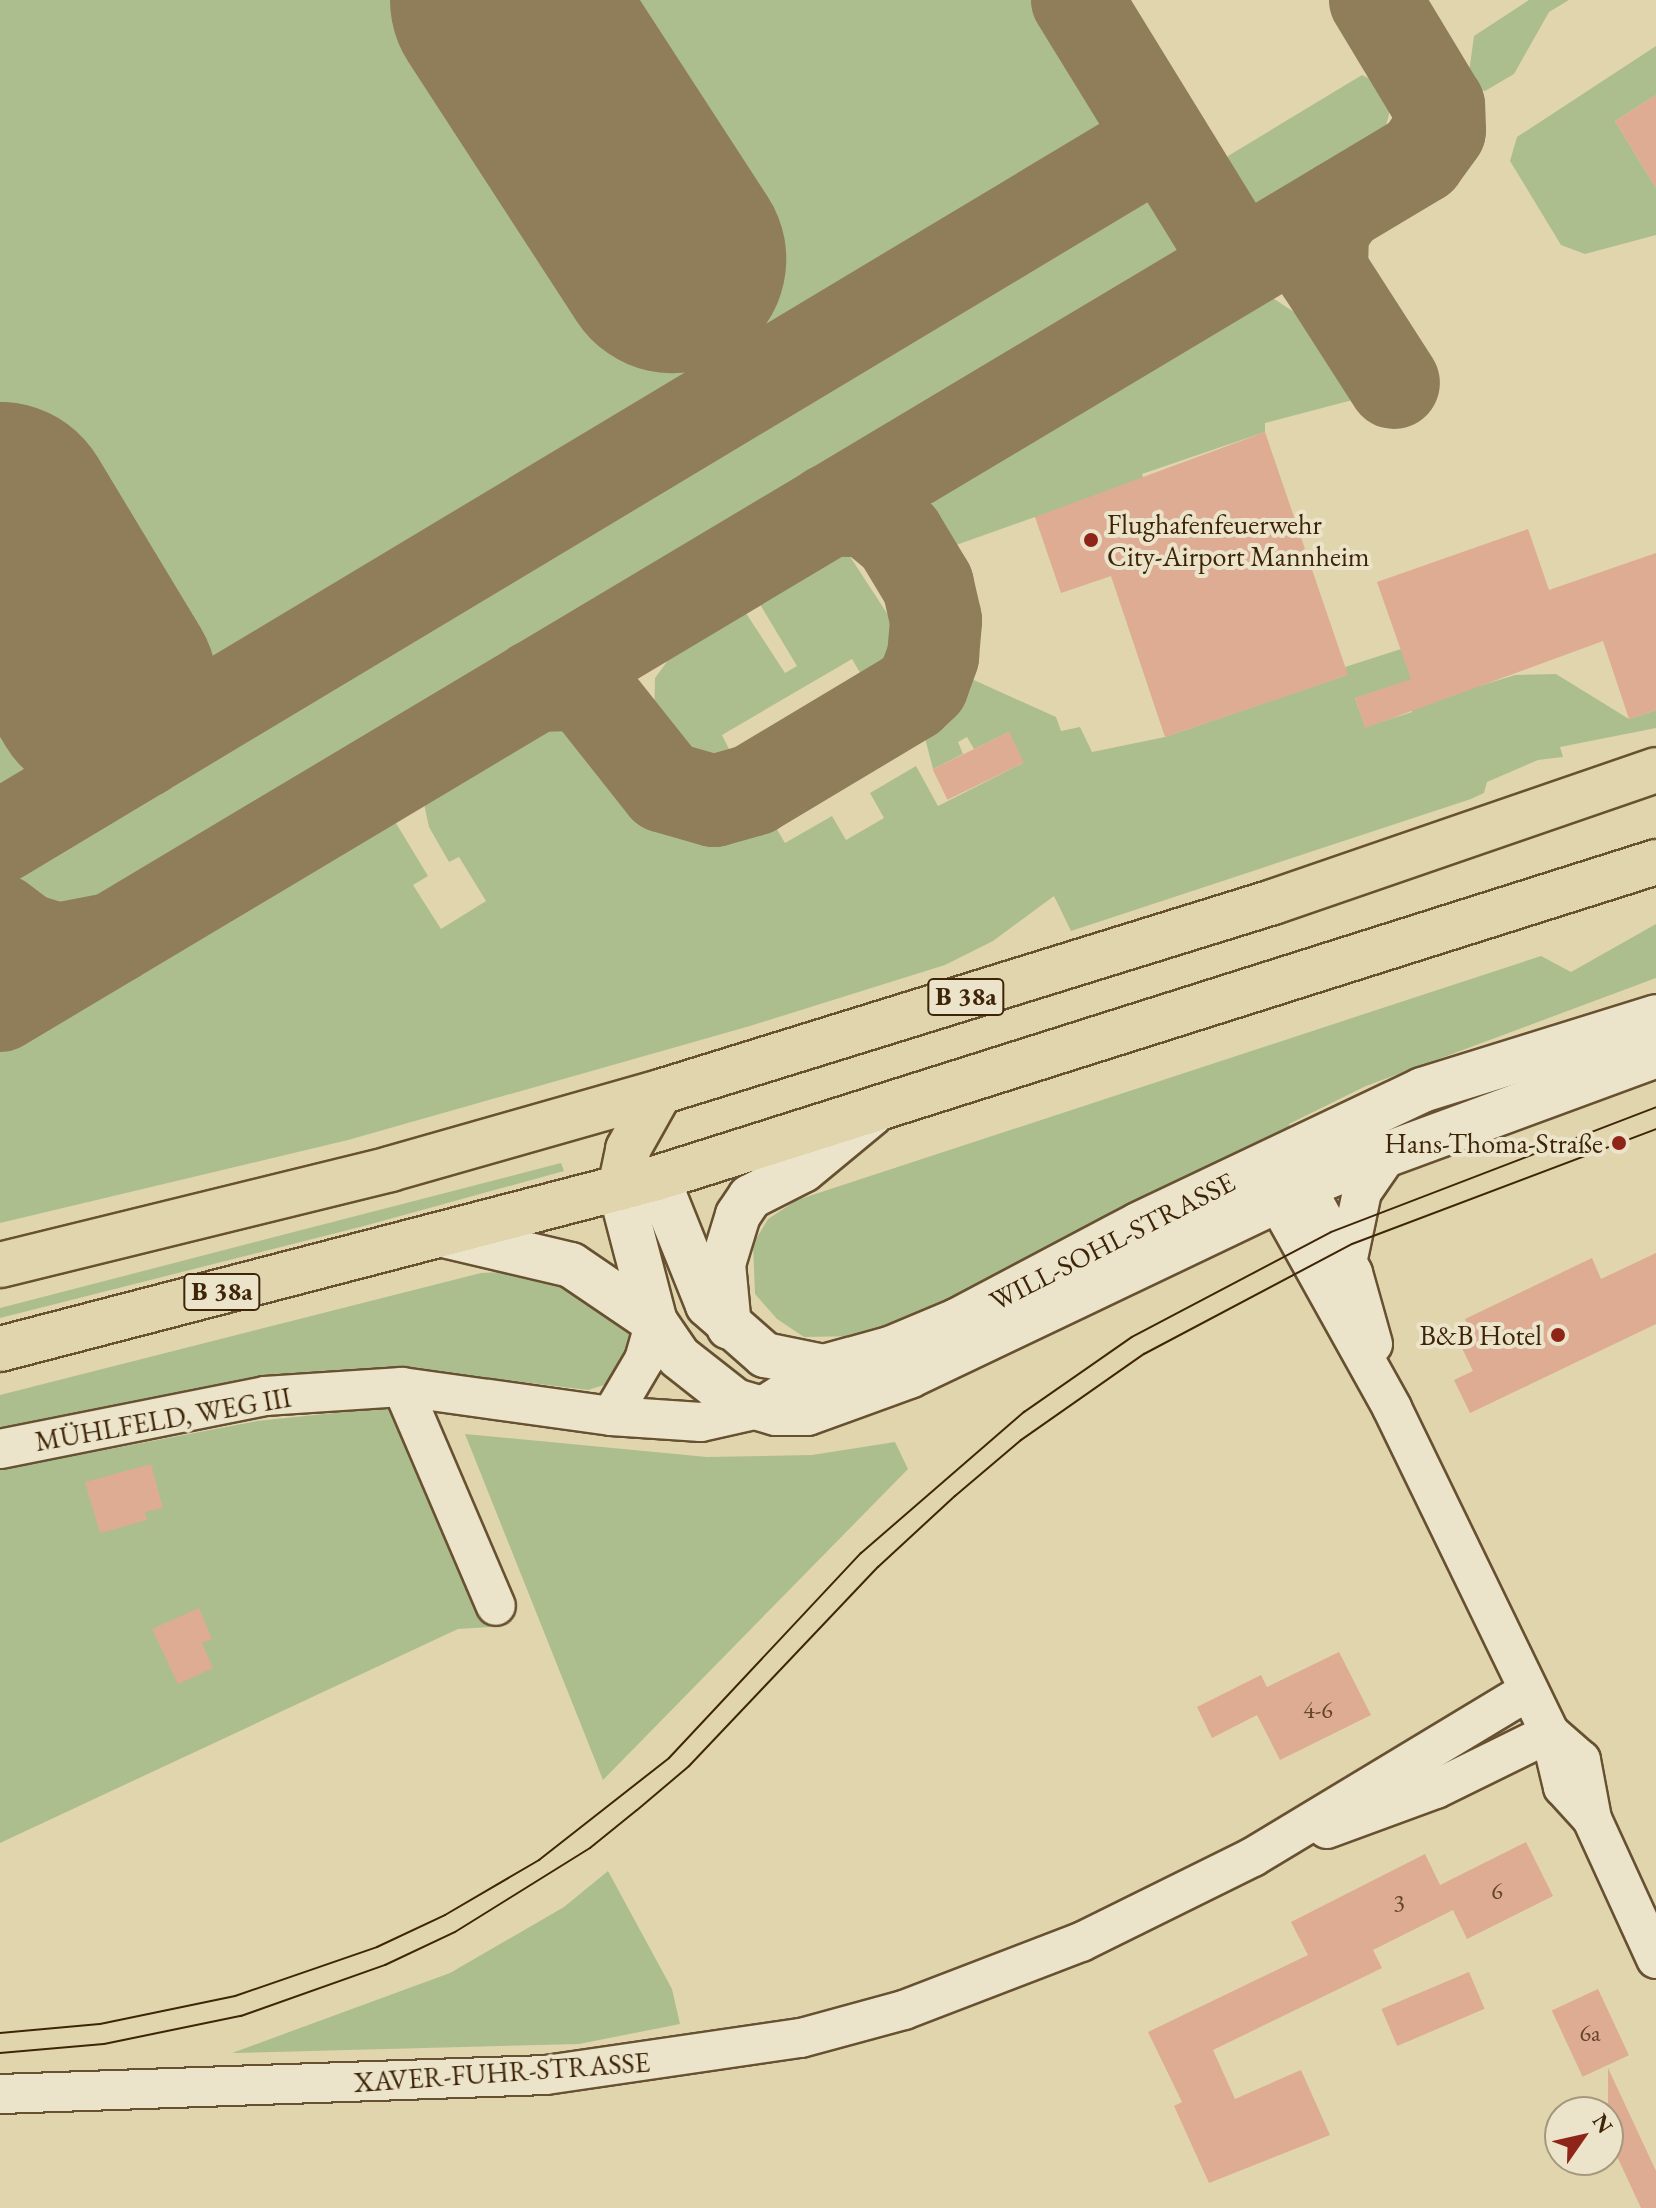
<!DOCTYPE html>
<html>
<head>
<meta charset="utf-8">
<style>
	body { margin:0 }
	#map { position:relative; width:1656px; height:2208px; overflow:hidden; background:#e1d5ad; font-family:"EB Garamond",serif }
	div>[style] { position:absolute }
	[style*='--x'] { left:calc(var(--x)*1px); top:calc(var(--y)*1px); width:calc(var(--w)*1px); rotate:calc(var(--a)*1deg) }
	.green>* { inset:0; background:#adbe8e }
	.taxiway>* { height:92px; margin:-46px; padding:0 46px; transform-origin:46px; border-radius:46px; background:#907d5a }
	.runway>* { height:228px; margin:-114px; padding:0 114px; transform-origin:114px; border-radius:114px; background:#907d5a }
	.building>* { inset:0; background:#deab93; transform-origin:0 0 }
	.roads { filter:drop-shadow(2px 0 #675131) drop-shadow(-2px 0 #675131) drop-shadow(0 2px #675131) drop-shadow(0 -2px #675131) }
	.minor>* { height:38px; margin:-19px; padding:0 19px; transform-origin:19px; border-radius:19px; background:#ece4ca }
	.secondary>* { height:44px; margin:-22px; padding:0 22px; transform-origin:22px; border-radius:22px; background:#ece4ca }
	.primary>* { height:44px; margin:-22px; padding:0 22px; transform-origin:22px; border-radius:22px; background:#e1d5ad }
	.tram>* { height:2px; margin:-1px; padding:0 1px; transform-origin:1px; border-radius:1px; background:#3e2508 }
	.dots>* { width:22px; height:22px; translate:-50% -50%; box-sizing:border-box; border:4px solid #ece4ca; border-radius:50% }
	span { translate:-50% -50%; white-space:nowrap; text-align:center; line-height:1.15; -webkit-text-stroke:8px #ece4ca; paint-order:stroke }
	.number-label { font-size:24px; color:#66462b }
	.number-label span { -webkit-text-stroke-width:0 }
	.shield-label span { padding:2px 6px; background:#ece4ca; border:2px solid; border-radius:6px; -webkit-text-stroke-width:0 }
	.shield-label { font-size:26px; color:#3e2508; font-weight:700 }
	.poi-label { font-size:28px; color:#3e2508 }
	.left { translate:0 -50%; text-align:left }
	.right { translate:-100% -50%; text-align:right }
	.street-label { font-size:28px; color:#3e2508 }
	.north { position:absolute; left:1544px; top:2096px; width:80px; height:80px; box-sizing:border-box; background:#ece4ca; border:2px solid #a6987c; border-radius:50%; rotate:56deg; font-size:22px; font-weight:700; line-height:32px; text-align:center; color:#3e2508 }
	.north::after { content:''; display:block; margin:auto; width:28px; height:36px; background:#8f2418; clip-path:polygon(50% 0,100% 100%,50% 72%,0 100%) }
</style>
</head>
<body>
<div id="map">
	<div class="green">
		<i style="clip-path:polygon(0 0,1046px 0,1187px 230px,1186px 254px,1180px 273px,187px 867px,79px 912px,57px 913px,0 870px)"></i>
		<i style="clip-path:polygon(1529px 0,1569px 0,1549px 12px,1514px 74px,1485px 91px,1467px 87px,1474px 36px)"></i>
		<i style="clip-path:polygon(1656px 46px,1656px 95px,1615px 121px,1656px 188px,1656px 235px,1585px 254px,1561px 245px,1510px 161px,1517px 137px)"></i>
		<i style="clip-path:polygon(1362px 75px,1395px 91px,1379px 153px,1255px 227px,1241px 221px,1220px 186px,1228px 156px)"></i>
		<i style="clip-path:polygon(1256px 287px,1297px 314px,1360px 398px,1265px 423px,1265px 432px,1142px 474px,1173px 565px,1035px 517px,945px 549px,925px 520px,945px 473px)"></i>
		<i style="clip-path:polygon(828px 547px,851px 558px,890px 618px,896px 637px,892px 652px,862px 676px,852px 659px,722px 735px,732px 755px,693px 761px,654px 725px,655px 678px,696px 622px,728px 599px,742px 607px,785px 673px,797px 666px,761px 606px,761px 589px,769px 573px,811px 548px)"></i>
		<i style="clip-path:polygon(evenodd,1401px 649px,1421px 704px,1515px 675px,1556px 674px,1629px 719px,1656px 710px,1656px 728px,1560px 747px,1563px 757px,1538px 760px,1487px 782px,1484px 793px,1471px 799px,1071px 931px,1054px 896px,993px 941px,945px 965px,750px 1026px,348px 1140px,0 1223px,0 1034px,385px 805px,428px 876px,413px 885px,441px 929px,486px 901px,459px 857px,449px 862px,429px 827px,423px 799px,435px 775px,523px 723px,544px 718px,583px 726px,599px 737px,632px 785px,665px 812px,719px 826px,768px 814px,785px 843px,832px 816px,846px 840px,884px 818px,870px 793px,916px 766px,938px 806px,1023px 763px,1009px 732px,974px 749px,967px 737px,958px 742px,963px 754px,933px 769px,920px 719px,965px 676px,1056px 717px,1061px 731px,1080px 727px,1092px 752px,1165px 737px,1347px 675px,1345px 667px,1401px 649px,1402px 683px,1412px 712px,1365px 727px,1355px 698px,1402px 683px)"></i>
		<i style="clip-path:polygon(1656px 924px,1656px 978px,1366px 1086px,1289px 1124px,1294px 1136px,927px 1312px,862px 1336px,804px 1337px,777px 1319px,755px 1294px,753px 1244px,768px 1219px,797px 1200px,1541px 956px,1571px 972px)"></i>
		<i style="clip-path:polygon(561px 1163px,564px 1171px,364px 1226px,0 1318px,0 1308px)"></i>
		<i style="clip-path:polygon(540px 1270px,629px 1325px,634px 1352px,620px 1380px,588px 1390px,407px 1368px,255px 1383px,0 1437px,0 1395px,481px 1273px)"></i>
		<i style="clip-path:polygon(401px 1406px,490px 1627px,458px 1629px,0 1843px,0 1470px,257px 1421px)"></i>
		<i style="clip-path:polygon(465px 1434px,707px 1457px,812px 1455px,895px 1442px,908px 1469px,603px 1780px)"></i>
		<i style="clip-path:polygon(608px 1871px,672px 1989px,680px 2024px,579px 2044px,232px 2053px,450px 1973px,564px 1907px)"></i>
	</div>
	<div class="taxiway">
		<i style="--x:1077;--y:0;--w:286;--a:58.4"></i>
		<i style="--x:1227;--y:244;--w:35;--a:105"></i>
		<i style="--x:1340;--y:206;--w:29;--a:125"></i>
		<i style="--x:1323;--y:230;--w:41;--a:91.4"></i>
		<i style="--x:1322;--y:271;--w:133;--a:57.3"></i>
		<i style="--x:535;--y:686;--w:40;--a:-1.4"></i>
		<i style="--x:575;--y:685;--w:20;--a:30"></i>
		<i style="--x:592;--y:695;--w:117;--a:51.6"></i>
		<i style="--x:665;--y:787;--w:51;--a:15.9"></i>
		<i style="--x:714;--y:801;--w:41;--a:-15.8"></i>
		<i style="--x:753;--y:790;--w:183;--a:-30.9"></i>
		<i style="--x:910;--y:696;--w:18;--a:-43"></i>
		<i style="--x:923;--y:684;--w:30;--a:-70"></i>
		<i style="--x:933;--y:656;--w:36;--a:-85"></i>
		<i style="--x:936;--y:620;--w:36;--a:-103"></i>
		<i style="--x:928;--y:585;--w:56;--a:-121.1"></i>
		<i style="--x:899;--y:537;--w:39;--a:-140"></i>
		<i style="--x:869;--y:512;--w:39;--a:-177"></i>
		<i style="--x:103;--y:687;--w:76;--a:59"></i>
		<i style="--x:0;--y:837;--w:1355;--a:-30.96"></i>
		<i style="--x:0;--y:920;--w:31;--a:37"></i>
		<i style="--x:25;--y:939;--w:34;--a:17"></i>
		<i style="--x:58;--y:949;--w:57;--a:-11.1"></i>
		<i style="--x:0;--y:1006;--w:1654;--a:-30.84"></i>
		<i style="--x:1420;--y:158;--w:34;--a:-54"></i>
		<i style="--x:1440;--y:130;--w:24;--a:-92"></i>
		<i style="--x:1439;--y:106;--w:124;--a:-121.1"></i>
	</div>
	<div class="runway">
		<i style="--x:504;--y:0;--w:309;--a:57"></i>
		<i style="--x:0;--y:516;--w:200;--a:58.9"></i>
	</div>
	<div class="building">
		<i style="clip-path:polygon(1656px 95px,1656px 188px,1615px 121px)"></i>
		<i style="clip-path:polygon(1265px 432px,1348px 675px,1165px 737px,1111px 576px,1061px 593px,1035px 517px)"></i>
		<i style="clip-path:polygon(1528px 529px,1549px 590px,1656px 553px,1656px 710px,1629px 719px,1603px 641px,1365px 728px,1355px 698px,1411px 679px,1377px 582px)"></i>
		<i style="left:1009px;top:732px;width:34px;height:85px;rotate:64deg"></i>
		<i style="clip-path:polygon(1656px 1253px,1656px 1324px,1470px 1413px,1454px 1380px,1473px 1371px,1461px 1346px,1475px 1340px,1465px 1319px,1592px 1258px,1601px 1279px)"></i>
		<i style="clip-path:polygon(151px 1464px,163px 1508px,145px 1512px,147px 1520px,100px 1533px,85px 1482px)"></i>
		<i style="clip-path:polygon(199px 1608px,212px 1639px,202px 1643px,213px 1668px,178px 1684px,152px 1629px)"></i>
		<i style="clip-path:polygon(1339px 1652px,1371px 1715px,1280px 1760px,1257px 1715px,1212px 1738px,1197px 1707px,1261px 1675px,1267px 1687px)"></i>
		<i style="clip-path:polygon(1526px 1842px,1553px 1896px,1467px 1939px,1453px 1910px,1373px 1950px,1382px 1968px,1213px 2050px,1235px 2099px,1301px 2070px,1330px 2135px,1209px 2183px,1174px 2106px,1182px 2102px,1148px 2032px,1308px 1955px,1291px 1922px,1425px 1854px,1440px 1885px)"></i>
		<i style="left:1469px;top:1972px;width:40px;height:95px;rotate:67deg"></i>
		<i style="left:1598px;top:1989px;width:73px;height:51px;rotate:65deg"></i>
		<i style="clip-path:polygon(1608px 2068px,1656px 2171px,1656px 2208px,1641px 2208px,1608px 2137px)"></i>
	</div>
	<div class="roads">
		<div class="minor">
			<i style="--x:1283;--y:1166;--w:31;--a:42"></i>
			<i style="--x:1306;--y:1187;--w:98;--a:61.3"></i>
			<i style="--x:1353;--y:1273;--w:74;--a:74.3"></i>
			<i style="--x:1275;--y:1171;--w:30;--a:86"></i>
			<i style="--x:1277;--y:1201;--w:237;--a:60.9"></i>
			<i style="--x:1392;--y:1408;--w:361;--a:64.1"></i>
			<i style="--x:1550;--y:1733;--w:56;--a:76.5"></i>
			<i style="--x:1563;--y:1787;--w:43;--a:47.8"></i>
			<i style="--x:1592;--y:1819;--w:154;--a:65.4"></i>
			<i style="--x:1347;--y:1263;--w:73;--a:-78.1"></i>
			<i style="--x:1362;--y:1192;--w:51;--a:-55.4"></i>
			<i style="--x:402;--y:1387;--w:238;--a:66.8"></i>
			<i style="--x:611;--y:1416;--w:65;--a:-59.5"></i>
			<i style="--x:644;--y:1360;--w:40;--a:-74"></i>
			<i style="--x:0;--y:1449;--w:270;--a:-11.3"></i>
			<i style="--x:265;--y:1396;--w:137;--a:-3.8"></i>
			<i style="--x:402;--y:1387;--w:211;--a:7.9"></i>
			<i style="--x:611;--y:1416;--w:90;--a:3.8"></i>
			<i style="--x:701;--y:1422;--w:58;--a:-12.8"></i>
			<i style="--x:758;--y:1409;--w:78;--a:-32.5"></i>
			<i style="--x:1550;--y:1733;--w:41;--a:41.1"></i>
			<i style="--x:1581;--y:1760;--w:60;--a:79.4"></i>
			<i style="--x:1327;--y:1829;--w:116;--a:-20.2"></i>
			<i style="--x:1436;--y:1789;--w:127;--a:-26.2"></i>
			<i style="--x:0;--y:2094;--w:546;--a:-1.99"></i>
			<i style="--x:546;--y:2075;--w:258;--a:-8.3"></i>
			<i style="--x:801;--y:2038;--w:107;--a:-15.2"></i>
			<i style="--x:904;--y:2010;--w:190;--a:-21"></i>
			<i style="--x:1081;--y:1942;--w:192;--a:-26.3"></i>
			<i style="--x:1253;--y:1857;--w:321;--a:-31.1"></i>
		</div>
		<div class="secondary">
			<i style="--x:657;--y:1178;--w:137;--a:68.1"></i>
			<i style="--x:708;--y:1305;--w:76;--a:41.3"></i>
			<i style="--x:765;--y:1355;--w:60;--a:11.5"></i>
			<i style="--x:824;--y:1367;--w:68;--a:-15.3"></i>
			<i style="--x:890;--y:1349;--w:73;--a:-22.7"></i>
			<i style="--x:957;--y:1321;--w:205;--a:-27.9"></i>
			<i style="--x:1138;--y:1225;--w:314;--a:-25.4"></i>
			<i style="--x:1422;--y:1090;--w:245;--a:-17.3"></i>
			<i style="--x:620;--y:1188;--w:138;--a:75.4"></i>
			<i style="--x:655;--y:1322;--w:42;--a:55.6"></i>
			<i style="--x:679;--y:1357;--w:71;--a:38.2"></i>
			<i style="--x:735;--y:1401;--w:43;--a:16.3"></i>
			<i style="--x:776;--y:1413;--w:31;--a:0"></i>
			<i style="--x:807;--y:1413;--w:109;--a:-19.9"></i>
			<i style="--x:909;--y:1376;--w:464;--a:-25.5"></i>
			<i style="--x:1328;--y:1176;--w:350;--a:-20.2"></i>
			<i style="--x:444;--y:1235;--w:130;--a:13.3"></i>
			<i style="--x:571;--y:1265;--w:102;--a:34.2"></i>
			<i style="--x:729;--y:1327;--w:63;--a:-95.4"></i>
			<i style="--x:723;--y:1264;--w:51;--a:-73"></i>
			<i style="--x:738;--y:1215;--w:22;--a:-56"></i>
			<i style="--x:750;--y:1197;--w:59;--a:-27"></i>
			<i style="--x:803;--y:1170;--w:89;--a:-39.6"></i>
		</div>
		<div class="primary">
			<i style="--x:620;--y:1188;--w:40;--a:-78"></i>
			<i style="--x:628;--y:1149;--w:65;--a:-60.7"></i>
			<i style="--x:0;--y:1265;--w:402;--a:-13.8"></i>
			<i style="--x:390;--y:1169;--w:281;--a:-15.9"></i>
			<i style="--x:660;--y:1092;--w:642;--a:-17.22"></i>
			<i style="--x:1273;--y:902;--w:405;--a:-19"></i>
			<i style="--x:0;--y:1349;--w:679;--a:-14.59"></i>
			<i style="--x:657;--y:1178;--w:1048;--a:-17.55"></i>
		</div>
	</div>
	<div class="tram">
		<i style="--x:0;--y:2033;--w:100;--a:-5.1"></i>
		<i style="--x:100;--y:2024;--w:138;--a:-11.7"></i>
		<i style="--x:235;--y:1996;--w:150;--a:-19"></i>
		<i style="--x:377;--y:1947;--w:75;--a:-25.2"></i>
		<i style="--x:445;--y:1915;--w:109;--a:-30.3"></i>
		<i style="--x:539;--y:1860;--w:165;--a:-38.1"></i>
		<i style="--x:669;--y:1758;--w:281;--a:-46.9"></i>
		<i style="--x:861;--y:1553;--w:216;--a:-40.9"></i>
		<i style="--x:1024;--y:1412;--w:131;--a:-34.8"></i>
		<i style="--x:1132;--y:1337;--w:225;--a:-27.8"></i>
		<i style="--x:1331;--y:1232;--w:348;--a:-21"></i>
		<i style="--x:0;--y:2053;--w:104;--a:-4.9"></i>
		<i style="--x:104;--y:2044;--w:140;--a:-11.6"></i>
		<i style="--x:241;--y:2016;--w:153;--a:-19.5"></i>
		<i style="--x:385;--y:1965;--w:77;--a:-25.2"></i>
		<i style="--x:455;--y:1932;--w:159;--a:-31.9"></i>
		<i style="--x:590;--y:1848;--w:60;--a:-39"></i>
		<i style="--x:637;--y:1810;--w:68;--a:-40.2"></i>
		<i style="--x:689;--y:1766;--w:274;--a:-46.5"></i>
		<i style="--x:878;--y:1567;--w:105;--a:-42.7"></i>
		<i style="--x:955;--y:1496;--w:87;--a:-40.3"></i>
		<i style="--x:1021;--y:1440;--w:150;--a:-35"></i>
		<i style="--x:1144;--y:1354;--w:235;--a:-27.9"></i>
		<i style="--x:1352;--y:1244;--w:325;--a:-20.7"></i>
	</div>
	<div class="dots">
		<i style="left:1091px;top:540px;background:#8f2418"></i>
		<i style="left:1619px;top:1143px;background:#8f2418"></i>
		<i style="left:1558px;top:1335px;background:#8f2418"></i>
	</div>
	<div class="number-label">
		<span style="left:1318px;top:1710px">4-6</span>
		<span style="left:1497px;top:1891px">6</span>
		<span style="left:1399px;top:1903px">3</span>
		<span style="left:1590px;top:2033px">6a</span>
	</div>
	<div class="shield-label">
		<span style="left:966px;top:997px">B 38a</span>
		<span style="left:222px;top:1292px">B 38a</span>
	</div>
	<div class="poi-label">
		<span class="left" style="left:1107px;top:540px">Flughafenfeuerwehr<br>City-Airport Mannheim</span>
		<span class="right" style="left:1603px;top:1143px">Hans-Thoma-Straße</span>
		<span class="right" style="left:1542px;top:1335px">B&amp;B Hotel</span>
	</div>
	<div class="street-label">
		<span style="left:1112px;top:1241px;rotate:-27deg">WILL-SOHL-STRASSE</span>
		<span style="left:163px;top:1419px;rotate:-10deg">MÜHLFELD, WEG III</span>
		<span style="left:502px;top:2072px;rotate:-4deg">XAVER-FUHR-STRASSE</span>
	</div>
	<div class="north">N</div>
</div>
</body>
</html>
